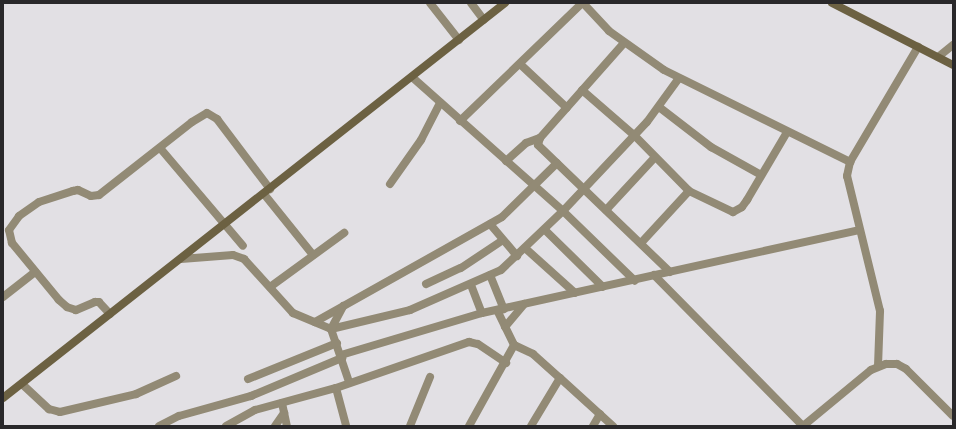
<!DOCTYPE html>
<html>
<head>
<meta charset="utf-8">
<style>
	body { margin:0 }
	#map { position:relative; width:956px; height:429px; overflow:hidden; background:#e2e0e4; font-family:"DejaVu Sans",sans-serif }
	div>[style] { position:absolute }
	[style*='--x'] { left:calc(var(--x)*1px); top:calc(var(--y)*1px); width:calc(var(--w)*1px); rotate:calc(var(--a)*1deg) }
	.street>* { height:8px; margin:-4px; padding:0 4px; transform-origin:4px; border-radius:4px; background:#928a75 }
	.secondary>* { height:8px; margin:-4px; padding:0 4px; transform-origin:4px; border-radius:4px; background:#6c6142 }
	span { translate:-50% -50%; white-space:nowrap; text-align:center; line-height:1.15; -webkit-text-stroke:3px #f0eef1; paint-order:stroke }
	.frame { position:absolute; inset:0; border:4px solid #29282a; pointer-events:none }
</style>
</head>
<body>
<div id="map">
	<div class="street">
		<i style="--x:430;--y:3;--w:47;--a:51.9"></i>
		<i style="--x:471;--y:3;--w:21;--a:53"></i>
		<i style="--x:583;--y:3;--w:38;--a:47"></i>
		<i style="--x:609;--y:31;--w:67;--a:35.3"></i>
		<i style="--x:664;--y:70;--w:208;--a:26.3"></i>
		<i style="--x:624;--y:43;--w:127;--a:131.5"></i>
		<i style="--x:540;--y:138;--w:7;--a:106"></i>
		<i style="--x:538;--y:145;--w:183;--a:43.9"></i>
		<i style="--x:938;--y:57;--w:19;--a:-39"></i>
		<i style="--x:520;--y:64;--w:64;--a:43.1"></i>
		<i style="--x:412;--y:77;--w:202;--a:41.6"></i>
		<i style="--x:563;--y:211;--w:100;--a:44.2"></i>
		<i style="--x:582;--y:90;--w:69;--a:40.9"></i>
		<i style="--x:634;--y:135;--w:78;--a:45.5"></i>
		<i style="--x:689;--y:191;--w:49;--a:25.5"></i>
		<i style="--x:733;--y:212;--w:10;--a:-29"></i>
		<i style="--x:742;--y:207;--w:9;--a:-54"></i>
		<i style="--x:747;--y:200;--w:79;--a:-59.5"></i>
		<i style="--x:659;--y:107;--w:66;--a:37.6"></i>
		<i style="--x:711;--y:147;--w:57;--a:29.2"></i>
		<i style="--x:460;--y:121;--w:170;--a:-44"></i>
		<i style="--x:160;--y:148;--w:128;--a:49.7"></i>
		<i style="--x:506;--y:161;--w:27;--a:-42"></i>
		<i style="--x:526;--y:143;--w:15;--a:-20"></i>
		<i style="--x:390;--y:184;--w:54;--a:-54.8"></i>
		<i style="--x:421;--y:140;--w:42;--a:-62.8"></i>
		<i style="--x:264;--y:194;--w:78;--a:51.2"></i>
		<i style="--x:606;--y:210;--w:72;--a:-47.2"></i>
		<i style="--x:490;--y:224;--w:42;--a:49.8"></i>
		<i style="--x:545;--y:230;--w:81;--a:44.5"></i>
		<i style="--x:641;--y:243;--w:71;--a:-47.3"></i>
		<i style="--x:525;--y:248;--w:67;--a:42"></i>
		<i style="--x:181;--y:259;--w:52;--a:-4.4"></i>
		<i style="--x:233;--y:255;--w:12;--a:20"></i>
		<i style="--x:244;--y:259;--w:73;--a:47.8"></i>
		<i style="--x:293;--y:313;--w:41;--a:22.8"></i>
		<i style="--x:331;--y:329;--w:56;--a:71.2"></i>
		<i style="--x:490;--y:275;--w:37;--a:68"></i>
		<i style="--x:654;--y:275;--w:212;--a:45.4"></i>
		<i style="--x:803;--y:426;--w:88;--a:-39.5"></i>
		<i style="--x:871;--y:370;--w:16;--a:-22"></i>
		<i style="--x:886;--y:364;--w:11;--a:0"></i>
		<i style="--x:897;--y:364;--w:10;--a:29"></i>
		<i style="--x:906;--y:369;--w:66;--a:45"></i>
		<i style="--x:426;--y:284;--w:38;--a:-25"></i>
		<i style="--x:461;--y:268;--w:50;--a:-33.7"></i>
		<i style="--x:471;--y:285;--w:30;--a:69"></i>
		<i style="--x:270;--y:287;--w:92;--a:-36.1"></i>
		<i style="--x:3;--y:297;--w:41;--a:-38"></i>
		<i style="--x:497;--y:310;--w:39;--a:64"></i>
		<i style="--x:514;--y:345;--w:21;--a:25"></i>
		<i style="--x:533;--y:354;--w:36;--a:42"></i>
		<i style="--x:110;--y:314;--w:16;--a:-133"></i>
		<i style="--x:99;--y:302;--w:4;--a:180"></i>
		<i style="--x:95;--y:302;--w:21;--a:157"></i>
		<i style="--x:76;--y:310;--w:9;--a:-162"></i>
		<i style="--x:67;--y:307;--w:11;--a:-139"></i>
		<i style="--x:59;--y:300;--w:74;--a:-129.5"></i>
		<i style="--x:12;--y:243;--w:13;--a:-103"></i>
		<i style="--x:9;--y:230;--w:17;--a:-54"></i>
		<i style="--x:19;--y:216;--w:24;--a:-35"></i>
		<i style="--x:39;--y:202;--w:36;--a:-18"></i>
		<i style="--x:73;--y:191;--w:5;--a:-11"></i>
		<i style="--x:78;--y:190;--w:14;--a:25"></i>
		<i style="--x:91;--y:196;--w:8;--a:-7"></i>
		<i style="--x:99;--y:195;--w:118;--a:-38.1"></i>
		<i style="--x:192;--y:122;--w:17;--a:-31"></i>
		<i style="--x:207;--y:113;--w:12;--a:31"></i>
		<i style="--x:217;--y:119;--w:88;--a:52.9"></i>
		<i style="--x:315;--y:322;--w:214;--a:-29.3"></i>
		<i style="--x:502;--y:217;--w:77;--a:-44.5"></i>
		<i style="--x:505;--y:327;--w:30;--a:-50"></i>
		<i style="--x:331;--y:329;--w:81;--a:-13.5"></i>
		<i style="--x:410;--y:310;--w:99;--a:-23.7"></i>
		<i style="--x:501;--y:270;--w:86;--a:-43.6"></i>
		<i style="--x:563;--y:211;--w:122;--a:-46.7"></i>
		<i style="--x:647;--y:122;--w:54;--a:-54"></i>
		<i style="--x:331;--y:329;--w:26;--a:-62"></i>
		<i style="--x:341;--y:355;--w:147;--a:-16.6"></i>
		<i style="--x:482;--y:313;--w:386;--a:-12.4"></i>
		<i style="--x:878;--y:366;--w:55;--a:-87.9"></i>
		<i style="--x:880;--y:311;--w:139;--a:-103.7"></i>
		<i style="--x:847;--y:176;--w:14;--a:-78"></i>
		<i style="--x:850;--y:162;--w:134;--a:-59.4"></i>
		<i style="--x:248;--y:379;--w:96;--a:-22"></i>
		<i style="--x:22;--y:384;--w:37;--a:43"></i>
		<i style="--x:49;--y:409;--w:11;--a:15"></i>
		<i style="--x:60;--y:412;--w:78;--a:-13.3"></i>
		<i style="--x:136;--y:394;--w:44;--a:-24.2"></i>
		<i style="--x:336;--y:388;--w:39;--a:75"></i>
		<i style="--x:282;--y:403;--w:24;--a:78"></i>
		<i style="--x:159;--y:426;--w:22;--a:-27"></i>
		<i style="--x:179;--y:416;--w:75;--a:-15.5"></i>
		<i style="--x:251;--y:396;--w:99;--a:-22.7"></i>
		<i style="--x:226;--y:426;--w:33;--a:-29"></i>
		<i style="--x:255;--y:410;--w:84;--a:-15.2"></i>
		<i style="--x:336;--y:388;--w:141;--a:-19.1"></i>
		<i style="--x:469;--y:342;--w:9;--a:13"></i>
		<i style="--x:478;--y:344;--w:34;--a:34"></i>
		<i style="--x:275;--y:426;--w:16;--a:-55"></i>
		<i style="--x:410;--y:426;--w:53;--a:-67.8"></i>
		<i style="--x:469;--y:426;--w:93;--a:-60.9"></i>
		<i style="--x:531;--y:426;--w:56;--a:-58.9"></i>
		<i style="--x:560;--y:378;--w:72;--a:42.2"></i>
		<i style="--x:593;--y:426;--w:14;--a:-60"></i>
	</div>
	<div class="secondary">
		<i style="--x:832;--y:3;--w:136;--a:27.1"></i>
		<i style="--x:3;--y:398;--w:639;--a:-38.2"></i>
	</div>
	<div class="frame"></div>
</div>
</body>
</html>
